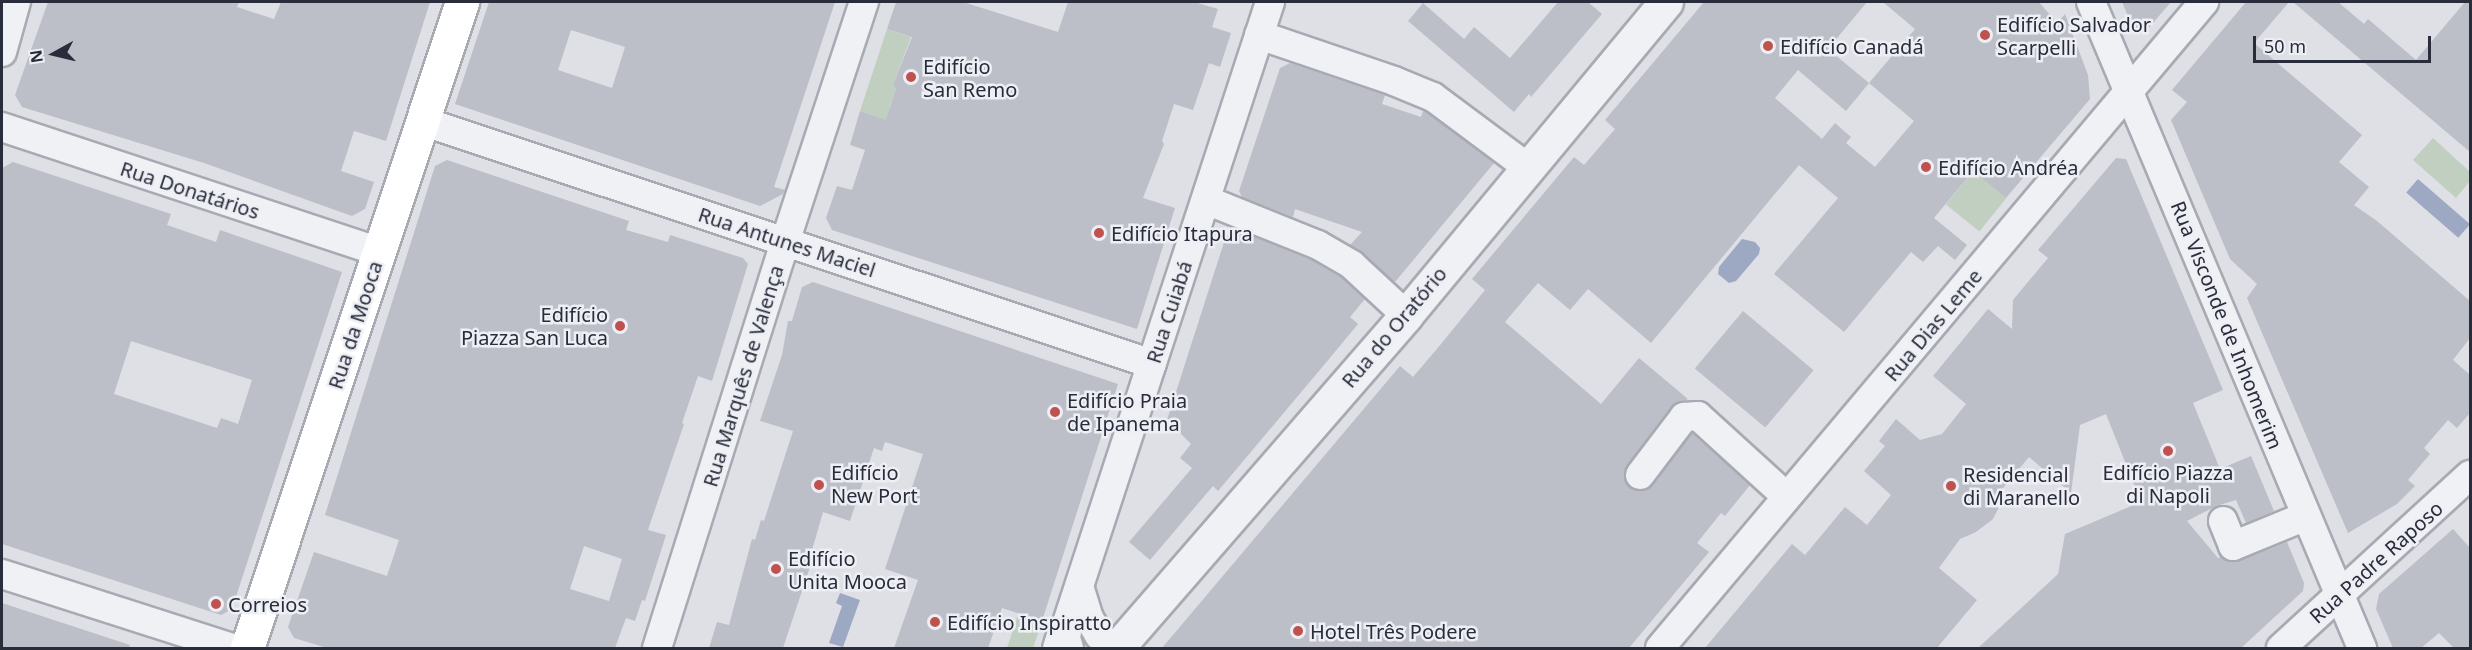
<!DOCTYPE html>
<html>
<head>
<meta charset="utf-8">
<style>
	body { margin:0 }
	#map { position:relative; width:2472px; height:650px; overflow:hidden; background:#dee0e6; font-family:"Noto Sans",sans-serif }
	div>[style] { position:absolute }
	[style*='--x'] { left:calc(var(--x)*1px); top:calc(var(--y)*1px); width:calc(var(--w)*1px); rotate:calc(var(--a)*1deg) }
	.green>* { inset:0; background:#c1cfc0; transform-origin:0 0 }
	.water>* { inset:0; background:#9da8c2; transform-origin:0 0 }
	.building>* { inset:0; background:#bcbec8; transform-origin:0 0 }
	.roads { filter:drop-shadow(2px 0 #a8aab3) drop-shadow(-2px 0 #a8aab3) drop-shadow(0 2px #a8aab3) drop-shadow(0 -2px #a8aab3) }
	.minor>* { height:28px; margin:-14px; padding:0 14px; transform-origin:14px; border-radius:14px; background:#f0f1f5 }
	.tertiary>* { height:33px; margin:-16.5px; padding:0 16.5px; transform-origin:16.5px; border-radius:16.5px; background:#f0f1f5 }
	.secondary>* { height:33px; margin:-16.5px; padding:0 16.5px; transform-origin:16.5px; border-radius:16.5px; background:#fff }
	.dots>* { width:16px; height:16px; translate:-50% -50%; box-sizing:border-box; border:3px solid #edeff4; border-radius:50% }
	span { translate:-50% -50%; white-space:nowrap; text-align:center; line-height:1.15; -webkit-text-stroke:5px #edeff4; paint-order:stroke }
	.poi-label { font-size:20px; color:#292c3b }
	.left { translate:0 -50%; text-align:left }
	.right { translate:-100% -50%; text-align:right }
	.street-label { font-size:20px; color:#292c3b }
	.frame { position:absolute; inset:0; border:3px solid #292c3b; pointer-events:none }
	.north { position:absolute; left:24px; top:24px; width:60px; height:60px; -webkit-text-stroke:4px #edeff4; paint-order:stroke; rotate:262deg; font-size:16px; font-weight:700; line-height:24px; text-align:center; color:#292c3b }
	.north::after { content:''; display:block; margin:auto; width:21px; height:27px; background:#292c3b; clip-path:polygon(50% 0,100% 100%,50% 72%,0 100%) }
	.scale { position:absolute; left:2253px; top:36px; width:178px; height:27px; box-sizing:border-box; border:3px solid #292c3b; border-top:0; padding-left:8px; font-size:18px; line-height:21px; white-space:nowrap; color:#292c3b; -webkit-text-stroke:4px #edeff4; paint-order:stroke }
</style>
</head>
<body>
<div id="map">
	<div class="green">
		<i style="clip-path:polygon(887px 29px,911px 37px,893px 85px,896px 89px,890px 107px,901px 111px,897px 124px,860px 111px)"></i>
		<i style="clip-path:polygon(2433px 138px,2470px 172px,2470px 181px,2456px 198px,2413px 160px)"></i>
		<i style="left:1973px;top:171px;width:43px;height:43px;rotate:39deg"></i>
		<i style="clip-path:polygon(1017px 617px,1041px 625px,1033px 648px,1007px 648px)"></i>
	</div>
	<div class="water">
		<i style="left:2418px;top:179px;width:69px;height:18px;rotate:41deg"></i>
		<i style="clip-path:polygon(1742px 239px,1755px 242px,1760px 248px,1759px 254px,1736px 281px,1729px 283px,1718px 274px,1719px 267px)"></i>
		<i style="clip-path:polygon(840px 593px,860px 600px,843px 647px,829px 643px,842px 606px,836px 603px)"></i>
	</div>
	<div class="building">
		<i style="clip-path:polygon(48px 2px,239px 2px,237px 7px,274px 19px,281px 2px,430px 2px,386px 141px,354px 131px,341px 171px,374px 182px,365px 209px,352px 216px,204px 163px,22px 107px,15px 95px)"></i>
		<i style="clip-path:polygon(evenodd,489px 2px,835px 2px,774px 187px,785px 190px,783px 194px,760px 206px,455px 104px,489px 2px,571px 30px,625px 47px,612px 88px,558px 70px,571px 30px)"></i>
		<i style="clip-path:polygon(896px 2px,963px 2px,1058px 32px,1068px 2px,1194px 2px,1218px 9px,1212px 27px,1231px 33px,1220px 67px,1209px 63px,1193px 110px,1174px 104px,1162px 141px,1164px 144px,1143px 198px,1175px 208px,1137px 329px,832px 230px,826px 218px,837px 186px,852px 190px,865px 150px,850px 145px,860px 111px,886px 120px,896px 89px,893px 85px,912px 37px,887px 29px)"></i>
		<i style="clip-path:polygon(1558px 2px,1588px 2px,1602px 14px,1531px 97px,1529px 94px,1514px 112px,1408px 21px,1423px 3px,1464px 39px,1474px 27px,1510px 58px)"></i>
		<i style="clip-path:polygon(evenodd,1704px 2px,1867px 2px,1828px 49px,1869px 83px,1915px 29px,1883px 2px,2039px 2px,2057px 23px,2065px 14px,2088px 75px,2090px 99px,2006px 198px,1973px 171px,1934px 218px,1967px 245px,1955px 260px,1938px 246px,1923px 262px,1911px 252px,1844px 332px,1774px 274px,1838px 198px,1799px 165px,1651px 343px,1588px 289px,1570px 310px,1538px 283px,1505px 322px,1601px 404px,1639px 358px,1688px 399px,1671px 407px,1627px 465px,1625px 481px,1631px 488px,1639px 491px,1653px 485px,1692px 433px,1750px 485px,1725px 516px,1721px 513px,1697px 543px,1709px 552px,1629px 648px,1162px 648px,1400px 366px,1413px 377px,1441px 344px,1485px 290px,1472px 279px,1574px 157px,1584px 165px,1615px 129px,1605px 120px,1704px 2px,1798px 70px,1846px 111px,1869px 83px,1914px 121px,1875px 167px,1846px 143px,1851px 137px,1835px 123px,1822px 139px,1775px 98px,1798px 70px)"></i>
		<i style="clip-path:polygon(2122px 2px,2171px 2px,2146px 31px,2134px 30px)"></i>
		<i style="clip-path:polygon(2246px 2px,2289px 2px,2254px 43px,2362px 135px,2339px 162px,2369px 187px,2354px 205px,2377px 221px,2470px 301px,2470px 338px,2453px 360px,2470px 375px,2470px 413px,2457px 428px,2448px 420px,2424px 448px,2430px 454px,2408px 480px,2415px 486px,2397px 504px,2348px 533px,2247px 298px,2257px 284px,2230px 259px,2171px 120px,2187px 102px,2172px 90px)"></i>
		<i style="clip-path:polygon(2293px 2px,2338px 2px,2364px 24px,2368px 19px,2416px 60px,2465px 2px,2470px 2px,2470px 152px)"></i>
		<i style="clip-path:polygon(1290px 63px,1385px 95px,1382px 104px,1421px 117px,1423px 111px,1425px 111px,1494px 163px,1395px 282px,1350px 245px,1362px 232px,1295px 209px,1293px 217px,1242px 197px,1239px 191px,1280px 68px)"></i>
		<i style="clip-path:polygon(2116px 158px,2126px 159px,2223px 390px,2193px 403px,2220px 469px,2251px 456px,2274px 511px,2246px 523px,2236px 500px,2216px 506px,2187px 521px,2218px 558px,2221px 557px,2230px 562px,2239px 561px,2287px 542px,2304px 583px,2303px 591px,2241px 648px,1978px 648px,2058px 574px,2065px 534px,2141px 502px,2106px 414px,2080px 425px,2071px 493px,2029px 457px,2003px 488px,2002px 501px,1993px 519px,1976px 532px,1960px 539px,1939px 568px,1977px 600px,1937px 648px,1705px 648px,1792px 544px,1805px 555px,1845px 507px,1867px 525px,1891px 495px,1864px 471px,1885px 446px,1879px 441px,1896px 419px,1920px 440px,1942px 434px,1966px 404px,1933px 376px,1988px 309px,2012px 329px,2013px 300px,2048px 258px,2038px 250px)"></i>
		<i style="clip-path:polygon(evenodd,447px 160px,629px 221px,626px 230px,668px 242px,670px 235px,743px 258px,748px 264px,712px 381px,698px 376px,682px 423px,684px 424px,648px 530px,666px 535px,645px 601px,642px 600px,635px 621px,626px 618px,615px 648px,327px 648px,294px 638px,288px 627px,314px 552px,387px 576px,399px 540px,325px 515px,435px 166px,447px 160px,584px 546px,622px 559px,609px 601px,570px 589px,584px 546px)"></i>
		<i style="clip-path:polygon(evenodd,13px 162px,171px 214px,167px 225px,216px 242px,220px 230px,342px 272px,232px 609px,221px 615px,2px 544px,2px 168px,13px 162px,131px 341px,252px 380px,238px 424px,221px 418px,217px 428px,114px 394px,131px 341px)"></i>
		<i style="clip-path:polygon(1238px 230px,1311px 260px,1342px 278px,1365px 299px,1350px 317px,1358px 324px,1329px 359px,1218px 491px,1213px 486px,1150px 560px,1129px 542px,1192px 468px,1180px 458px,1191px 444px,1167px 420px,1226px 236px)"></i>
		<i style="clip-path:polygon(813px 282px,1118px 384px,1042px 621px,1002px 608px,988px 648px,894px 648px,918px 580px,885px 569px,923px 454px,885px 442px,882px 451px,874px 448px,850px 521px,823px 512px,810px 557px,813px 558px,783px 648px,709px 648px,717px 622px,729px 625px,752px 539px,755px 540px,761px 520px,764px 521px,793px 431px,760px 421px,782px 355px,788px 321px,792px 321px,802px 287px)"></i>
		<i style="left:1743px;top:311px;width:92px;height:75px;rotate:40deg"></i>
		<i style="clip-path:polygon(2453px 529px,2470px 548px,2470px 648px,2454px 648px,2439px 633px,2421px 648px,2393px 648px,2376px 609px,2379px 594px)"></i>
		<i style="clip-path:polygon(2px 603px,130px 645px,129px 648px,2px 648px)"></i>
	</div>
	<div class="roads">
		<div class="minor">
			<i style="--x:2091;--y:2;--w:701;--a:67.24"></i>
			<i style="--x:1259;--y:35;--w:143;--a:18.8"></i>
			<i style="--x:1394;--y:81;--w:42;--a:22.3"></i>
			<i style="--x:1433;--y:97;--w:117;--a:36.7"></i>
			<i style="--x:2;--y:52;--w:52;--a:-74.4"></i>
			<i style="--x:422;--y:121;--w:769;--a:18.41"></i>
			<i style="--x:2;--y:127;--w:397;--a:18.3"></i>
			<i style="--x:1206;--y:200;--w:121;--a:21.9"></i>
			<i style="--x:1318;--y:245;--w:39;--a:30"></i>
			<i style="--x:1352;--y:265;--w:74;--a:42.8"></i>
			<i style="--x:1640;--y:475;--w:73;--a:-52.8"></i>
			<i style="--x:1684;--y:417;--w:14;--a:-4"></i>
			<i style="--x:1698;--y:416;--w:120;--a:42.3"></i>
			<i style="--x:2223;--y:521;--w:27;--a:68"></i>
			<i style="--x:2233;--y:546;--w:79;--a:-22.3"></i>
			<i style="--x:2;--y:574;--w:242;--a:17.8"></i>
			<i style="--x:1080;--y:589;--w:30;--a:73"></i>
			<i style="--x:1089;--y:618;--w:20;--a:60"></i>
			<i style="--x:1099;--y:635;--w:18;--a:45"></i>
			<i style="--x:657;--y:648;--w:426;--a:-72.5"></i>
			<i style="--x:785;--y:242;--w:253;--a:-71.8"></i>
			<i style="--x:1069;--y:648;--w:17;--a:-107"></i>
			<i style="--x:1064;--y:632;--w:663;--a:-71.89"></i>
			<i style="--x:1660;--y:648;--w:845;--a:-49.9"></i>
			<i style="--x:2281;--y:648;--w:256;--a:-42.5"></i>
		</div>
		<div class="tertiary">
			<i style="--x:1059;--y:648;--w:17;--a:-73"></i>
			<i style="--x:1117;--y:648;--w:441;--a:-49"></i>
			<i style="--x:1406;--y:315;--w:407;--a:-50.3"></i>
		</div>
		<div class="secondary">
			<i style="--x:247;--y:648;--w:681;--a:-71.59"></i>
		</div>
	</div>
	<div class="dots">
		<i style="left:1985px;top:35px;background:#bf524f"></i>
		<i style="left:1768px;top:46px;background:#bf524f"></i>
		<i style="left:911px;top:77px;background:#bf524f"></i>
		<i style="left:1926px;top:167px;background:#bf524f"></i>
		<i style="left:1099px;top:233px;background:#bf524f"></i>
		<i style="left:620px;top:326px;background:#bf524f"></i>
		<i style="left:1055px;top:412px;background:#bf524f"></i>
		<i style="left:2168px;top:451px;background:#bf524f"></i>
		<i style="left:819px;top:485px;background:#bf524f"></i>
		<i style="left:1951px;top:486px;background:#bf524f"></i>
		<i style="left:776px;top:569px;background:#bf524f"></i>
		<i style="left:216px;top:604px;background:#bf524f"></i>
		<i style="left:935px;top:622px;background:#bf524f"></i>
		<i style="left:1298px;top:631px;background:#bf524f"></i>
	</div>
	<div class="poi-label">
		<span class="left" style="left:1997px;top:36px">Edifício Salvador<br>Scarpelli</span>
		<span class="left" style="left:1780px;top:46px">Edifício Canadá</span>
		<span class="left" style="left:923px;top:78px">Edifício<br>San Remo</span>
		<span class="left" style="left:1938px;top:167px">Edifício Andréa</span>
		<span class="left" style="left:1111px;top:233px">Edifício Itapura</span>
		<span class="right" style="left:608px;top:326px">Edifício<br>Piazza San Luca</span>
		<span class="left" style="left:1067px;top:412px">Edifício Praia<br>de Ipanema</span>
		<span style="left:2168px;top:484px">Edifício Piazza<br>di Napoli</span>
		<span class="left" style="left:831px;top:484px">Edifício<br>New Port</span>
		<span class="left" style="left:1963px;top:486px">Residencial<br>di Maranello</span>
		<span class="left" style="left:788px;top:570px">Edifício<br>Unita Mooca</span>
		<span class="left" style="left:228px;top:604px">Correios</span>
		<span class="left" style="left:947px;top:622px">Edifício Inspiratto</span>
		<span class="left" style="left:1310px;top:631px">Hotel Três Podere</span>
	</div>
	<div class="street-label">
		<span style="left:190px;top:190px;rotate:18deg">Rua Donatários</span>
		<span style="left:787px;top:242px;rotate:18deg">Rua Antunes Maciel</span>
		<span style="left:1169px;top:312px;rotate:-72deg">Rua Cuiabá</span>
		<span style="left:355px;top:325px;rotate:-72deg">Rua da Mooca</span>
		<span style="left:1933px;top:325px;rotate:-50deg">Rua Dias Leme</span>
		<span style="left:2227px;top:325px;rotate:68deg">Rua Visconde de Inhomerim</span>
		<span style="left:1394px;top:327px;rotate:-50deg">Rua do Oratório</span>
		<span style="left:743px;top:376px;rotate:-73deg">Rua Marquês de Valença</span>
		<span style="left:2376px;top:562px;rotate:-42deg">Rua Padre Raposo</span>
	</div>
	<div class="frame"></div>
	<div class="north">N</div>
	<div class="scale">50 m</div>
</div>
</body>
</html>
